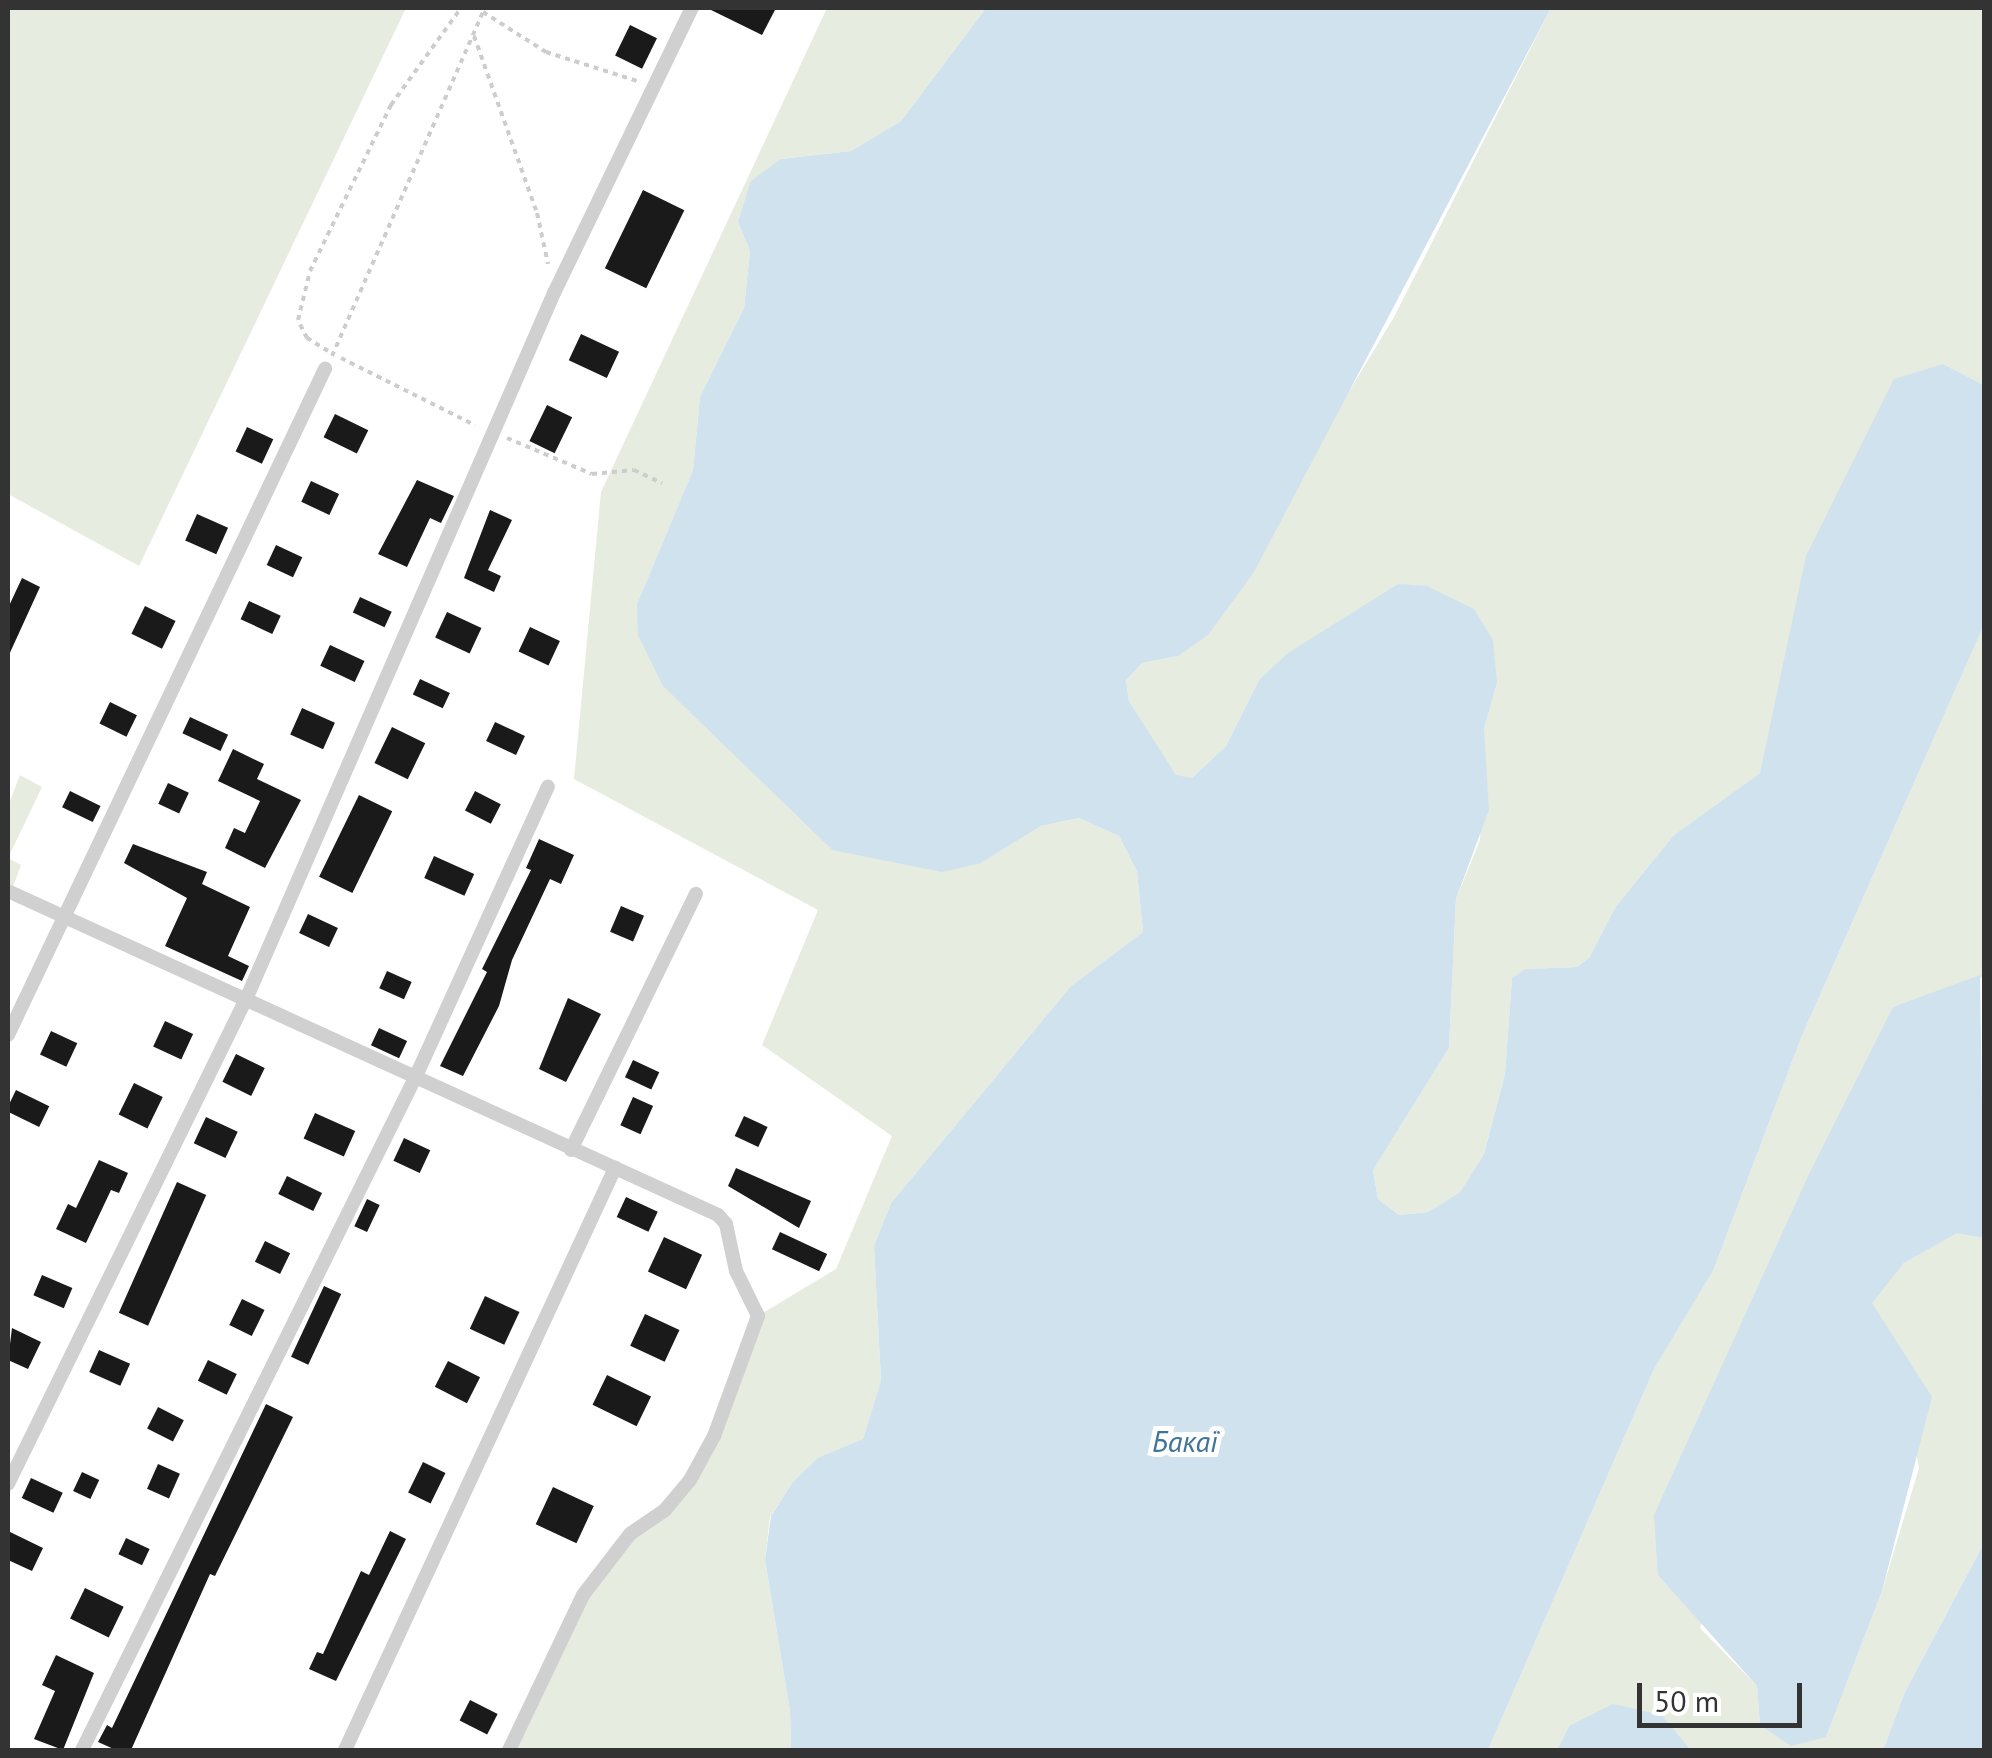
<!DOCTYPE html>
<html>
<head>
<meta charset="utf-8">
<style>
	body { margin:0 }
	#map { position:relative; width:1992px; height:1758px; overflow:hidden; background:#fff; font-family:"PT Sans",sans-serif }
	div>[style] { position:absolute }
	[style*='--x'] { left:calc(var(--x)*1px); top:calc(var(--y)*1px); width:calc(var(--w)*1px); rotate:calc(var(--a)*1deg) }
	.green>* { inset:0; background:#e6ecdf }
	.water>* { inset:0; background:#cfe2ee }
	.building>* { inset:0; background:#1a1a1a; transform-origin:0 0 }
	.path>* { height:4px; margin-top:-2px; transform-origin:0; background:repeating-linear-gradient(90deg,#cdcdcd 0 5px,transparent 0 10px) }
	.service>* { height:14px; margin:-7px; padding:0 7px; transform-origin:7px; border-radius:7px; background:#d0d0d0 }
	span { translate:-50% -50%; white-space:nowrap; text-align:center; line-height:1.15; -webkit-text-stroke:10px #fff; paint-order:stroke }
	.water-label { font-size:30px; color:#3f7597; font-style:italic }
	.frame { position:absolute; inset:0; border:10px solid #333; pointer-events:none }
	.scale { position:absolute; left:1637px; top:1683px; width:165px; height:45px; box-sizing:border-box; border:5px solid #333; border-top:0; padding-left:12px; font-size:30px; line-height:35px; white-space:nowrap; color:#333; -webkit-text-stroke:8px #fff; paint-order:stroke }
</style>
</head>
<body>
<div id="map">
	<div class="green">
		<i style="clip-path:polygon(8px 8px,406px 8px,139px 566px,8px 494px)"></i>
		<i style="clip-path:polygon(827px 8px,986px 8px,901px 121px,851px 151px,781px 159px,738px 222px,750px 251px,744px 308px,700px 397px,693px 470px,637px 604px,664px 686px,832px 850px,981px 863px,1041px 826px,1079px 818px,1119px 836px,1137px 872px,1143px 932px,1071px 986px,891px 1203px,874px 1246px,881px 1382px,863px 1439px,818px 1459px,792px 1483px,770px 1517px,765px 1560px,790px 1711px,791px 1750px,509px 1750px,606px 1562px,690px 1480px,758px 1316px,836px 1269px,892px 1136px,762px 1045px,818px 910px,574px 779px,601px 492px)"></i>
		<i style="clip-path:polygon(1551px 8px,1984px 8px,1984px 385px,1943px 364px,1774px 727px,1760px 773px,1674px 835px,1616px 906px,1589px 958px,1577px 967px,1525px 969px,1512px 978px,1505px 1074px,1484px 1154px,1460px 1192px,1428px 1212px,1399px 1215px,1378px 1199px,1373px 1170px,1449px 1048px,1456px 899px,1480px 840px,1484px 729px,1497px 683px,1398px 584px,1259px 680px,1226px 746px,1192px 778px,1176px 776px,1129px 701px,1126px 679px,1142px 663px,1178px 656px,1324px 433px,1394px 317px)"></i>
		<i style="clip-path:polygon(1984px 625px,1984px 977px,1893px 1007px,1700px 1628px,1757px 1686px,1760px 1725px,1826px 1737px,1882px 1591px,1919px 1468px,1894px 1339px,1871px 1303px,1904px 1263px,1957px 1232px,1984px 1238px,1984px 1543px,1905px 1692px,1883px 1750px,1691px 1750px,1662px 1715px,1569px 1726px,1557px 1750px,1488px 1750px,1654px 1369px,1713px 1271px,1801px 1038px)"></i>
		<i style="clip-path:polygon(20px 775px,42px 787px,8px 858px,21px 865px,8px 900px,8px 806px)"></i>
	</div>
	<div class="water">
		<i style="clip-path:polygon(986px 8px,1551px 8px,1254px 572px,1208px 635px,1178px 656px,1142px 663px,1126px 680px,1129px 701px,1176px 775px,1192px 778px,1226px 746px,1259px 680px,1288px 653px,1398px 584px,1427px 586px,1474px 609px,1493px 640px,1497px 683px,1484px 729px,1489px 810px,1456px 899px,1449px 1048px,1373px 1170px,1378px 1199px,1399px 1215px,1428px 1212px,1460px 1192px,1484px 1154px,1505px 1074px,1512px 978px,1525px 969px,1577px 967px,1589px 958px,1616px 906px,1674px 835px,1760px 773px,1806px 556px,1894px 379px,1943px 364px,1984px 385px,1984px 625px,1801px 1038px,1713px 1271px,1654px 1369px,1488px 1750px,791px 1750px,790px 1711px,765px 1560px,771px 1516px,792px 1483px,818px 1458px,863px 1439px,881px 1381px,874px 1246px,891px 1203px,1071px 986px,1143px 932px,1137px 872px,1119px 836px,1079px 818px,1041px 826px,981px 863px,942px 872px,832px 850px,663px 686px,638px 635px,637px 604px,693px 470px,700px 397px,744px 308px,750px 251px,738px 222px,751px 181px,781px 159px,851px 151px,901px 121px)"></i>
		<i style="clip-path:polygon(1980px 975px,1984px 1238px,1957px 1233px,1904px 1263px,1872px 1303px,1932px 1397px,1882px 1591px,1826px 1737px,1791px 1746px,1760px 1725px,1757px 1686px,1658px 1575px,1654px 1515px,1809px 1174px,1893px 1007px)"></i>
		<i style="clip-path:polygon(1984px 1543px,1984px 1750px,1883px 1750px,1905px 1692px)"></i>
		<i style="clip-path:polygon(1613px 1704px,1662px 1715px,1691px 1750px,1557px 1750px,1569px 1726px)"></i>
	</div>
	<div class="building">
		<i style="clip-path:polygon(707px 8px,776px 8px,762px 35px)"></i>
		<i style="left:630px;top:25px;width:30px;height:34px;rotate:26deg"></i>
		<i style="left:643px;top:190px;width:46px;height:87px;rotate:26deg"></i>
		<i style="left:581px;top:334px;width:42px;height:29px;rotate:25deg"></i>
		<i style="left:547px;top:405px;width:28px;height:40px;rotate:26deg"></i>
		<i style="left:335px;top:414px;width:37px;height:26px;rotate:26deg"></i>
		<i style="left:247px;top:427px;width:29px;height:27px;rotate:25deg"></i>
		<i style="clip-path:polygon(417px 480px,454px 496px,441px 523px,430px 518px,407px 567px,378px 554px)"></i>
		<i style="left:311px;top:481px;width:31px;height:23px;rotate:25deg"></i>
		<i style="clip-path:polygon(490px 510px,512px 520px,488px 570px,501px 576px,494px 592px,464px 578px)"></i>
		<i style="left:197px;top:514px;width:34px;height:29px;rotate:24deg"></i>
		<i style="left:276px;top:545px;width:29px;height:22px;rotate:25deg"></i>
		<i style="clip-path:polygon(22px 578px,40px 587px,8px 657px,8px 608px)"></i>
		<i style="left:360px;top:597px;width:35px;height:17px;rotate:25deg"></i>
		<i style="left:249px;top:601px;width:35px;height:20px;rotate:25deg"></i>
		<i style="left:145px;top:606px;width:34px;height:31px;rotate:26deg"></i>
		<i style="left:447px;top:612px;width:38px;height:28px;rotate:25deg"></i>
		<i style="left:530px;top:627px;width:33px;height:27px;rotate:25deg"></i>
		<i style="left:330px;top:645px;width:38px;height:23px;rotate:25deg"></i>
		<i style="left:420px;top:679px;width:33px;height:17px;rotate:25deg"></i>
		<i style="left:110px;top:702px;width:30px;height:24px;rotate:26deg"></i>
		<i style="left:302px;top:708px;width:36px;height:29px;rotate:24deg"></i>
		<i style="left:190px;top:717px;width:42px;height:18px;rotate:25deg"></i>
		<i style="left:495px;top:722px;width:33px;height:21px;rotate:25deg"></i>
		<i style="left:392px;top:727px;width:37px;height:40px;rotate:26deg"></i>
		<i style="clip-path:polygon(233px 749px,264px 764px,257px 779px,301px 800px,265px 868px,225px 848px,234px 828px,245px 833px,260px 801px,218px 781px)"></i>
		<i style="left:168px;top:783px;width:23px;height:23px;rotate:25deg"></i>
		<i style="left:70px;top:791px;width:34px;height:18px;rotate:26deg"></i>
		<i style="left:475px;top:791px;width:29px;height:22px;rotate:27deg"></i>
		<i style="left:359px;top:795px;width:37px;height:91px;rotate:26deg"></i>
		<i style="clip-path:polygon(539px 839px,574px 855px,561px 884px,550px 879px,512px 960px,499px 1006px,463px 1076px,440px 1066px,487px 972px,482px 969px,531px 870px,526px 868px)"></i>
		<i style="clip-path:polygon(133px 844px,207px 872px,202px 884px,250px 907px,228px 956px,249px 966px,242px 981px,165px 946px,187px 898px,124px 863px)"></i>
		<i style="left:434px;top:856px;width:44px;height:24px;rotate:24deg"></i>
		<i style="left:621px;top:906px;width:25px;height:28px;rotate:23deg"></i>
		<i style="left:308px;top:914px;width:33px;height:21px;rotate:25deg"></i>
		<i style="left:387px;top:971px;width:27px;height:19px;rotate:24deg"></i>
		<i style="clip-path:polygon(568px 998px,601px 1014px,566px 1082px,539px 1069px)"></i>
		<i style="left:165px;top:1021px;width:31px;height:28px;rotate:25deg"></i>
		<i style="left:379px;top:1028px;width:31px;height:19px;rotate:25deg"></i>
		<i style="left:51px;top:1031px;width:29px;height:26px;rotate:25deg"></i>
		<i style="left:236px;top:1054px;width:32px;height:31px;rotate:26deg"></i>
		<i style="left:633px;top:1060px;width:29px;height:19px;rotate:25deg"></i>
		<i style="left:134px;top:1083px;width:32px;height:35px;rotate:26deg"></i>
		<i style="left:16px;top:1090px;width:37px;height:23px;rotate:26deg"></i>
		<i style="left:633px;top:1097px;width:22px;height:31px;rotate:24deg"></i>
		<i style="left:315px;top:1113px;width:44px;height:28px;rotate:24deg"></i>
		<i style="left:744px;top:1116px;width:26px;height:22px;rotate:25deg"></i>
		<i style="left:206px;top:1117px;width:35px;height:29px;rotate:25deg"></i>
		<i style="left:404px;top:1138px;width:29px;height:25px;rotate:25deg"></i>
		<i style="clip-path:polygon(99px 1160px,128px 1173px,119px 1193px,111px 1190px,86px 1243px,56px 1229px,68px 1204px,76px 1208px)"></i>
		<i style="clip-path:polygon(736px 1168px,811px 1201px,799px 1228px,728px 1186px)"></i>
		<i style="left:287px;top:1176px;width:39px;height:20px;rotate:26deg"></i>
		<i style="left:177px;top:1182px;width:32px;height:143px;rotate:24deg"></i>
		<i style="left:626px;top:1197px;width:35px;height:22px;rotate:25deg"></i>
		<i style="left:367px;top:1199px;width:14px;height:30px;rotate:25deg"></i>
		<i style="left:780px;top:1232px;width:52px;height:19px;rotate:25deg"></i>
		<i style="left:664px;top:1237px;width:42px;height:38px;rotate:25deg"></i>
		<i style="left:265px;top:1241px;width:28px;height:23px;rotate:26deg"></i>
		<i style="left:42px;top:1275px;width:33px;height:22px;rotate:23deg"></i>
		<i style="left:324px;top:1286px;width:19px;height:78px;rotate:25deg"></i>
		<i style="left:485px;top:1296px;width:38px;height:36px;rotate:25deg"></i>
		<i style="left:242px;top:1299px;width:25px;height:29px;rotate:26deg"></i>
		<i style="left:645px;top:1314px;width:38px;height:35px;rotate:25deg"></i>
		<i style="clip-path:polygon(12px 1328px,41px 1342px,28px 1369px,8px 1360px)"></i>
		<i style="left:99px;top:1350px;width:34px;height:24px;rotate:24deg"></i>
		<i style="left:208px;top:1360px;width:32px;height:23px;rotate:26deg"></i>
		<i style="left:448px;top:1361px;width:36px;height:29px;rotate:27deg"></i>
		<i style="left:607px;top:1375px;width:49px;height:33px;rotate:26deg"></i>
		<i style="clip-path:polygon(266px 1404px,293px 1417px,215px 1576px,210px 1574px,131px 1750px,116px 1750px,98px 1742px,107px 1725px,112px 1728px)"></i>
		<i style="left:158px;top:1407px;width:29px;height:24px;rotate:27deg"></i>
		<i style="left:423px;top:1462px;width:25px;height:34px;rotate:26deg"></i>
		<i style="left:158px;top:1464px;width:24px;height:27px;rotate:24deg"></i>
		<i style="left:82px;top:1472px;width:19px;height:21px;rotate:25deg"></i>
		<i style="left:31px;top:1478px;width:35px;height:22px;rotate:25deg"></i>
		<i style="left:553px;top:1487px;width:45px;height:41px;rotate:25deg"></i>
		<i style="clip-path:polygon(8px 1531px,43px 1548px,32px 1571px,8px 1560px)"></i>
		<i style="clip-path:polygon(390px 1531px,406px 1539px,336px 1681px,309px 1669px,317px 1652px,323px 1654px,361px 1571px,369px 1575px)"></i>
		<i style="left:126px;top:1538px;width:26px;height:18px;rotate:25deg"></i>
		<i style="left:85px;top:1588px;width:43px;height:34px;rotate:26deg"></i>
		<i style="clip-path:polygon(56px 1655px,94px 1673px,63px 1750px,34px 1739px,55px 1691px,42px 1685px)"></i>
		<i style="left:470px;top:1700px;width:31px;height:23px;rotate:27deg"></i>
	</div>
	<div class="path">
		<i style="--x:483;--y:12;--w:75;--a:32.4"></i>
		<i style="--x:546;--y:52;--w:96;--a:17.7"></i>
		<i style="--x:474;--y:36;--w:188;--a:70.4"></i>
		<i style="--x:537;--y:213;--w:52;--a:77.8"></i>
		<i style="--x:328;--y:351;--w:25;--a:-148"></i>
		<i style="--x:307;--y:338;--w:20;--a:-117"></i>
		<i style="--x:298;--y:320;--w:50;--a:-76.2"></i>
		<i style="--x:310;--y:271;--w:185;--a:-64"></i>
		<i style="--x:391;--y:105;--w:120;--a:-54.2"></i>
		<i style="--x:332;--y:356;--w:380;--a:-66.3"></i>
		<i style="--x:341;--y:358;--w:150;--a:26.6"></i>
		<i style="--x:507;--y:438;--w:92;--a:23"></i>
		<i style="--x:592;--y:474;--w:42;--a:-5.4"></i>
		<i style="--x:634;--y:470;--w:31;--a:25"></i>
	</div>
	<div class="service">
		<i style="--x:10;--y:892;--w:778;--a:24.52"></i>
		<i style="--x:718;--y:1215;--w:12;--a:48"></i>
		<i style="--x:726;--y:1224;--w:48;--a:78"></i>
		<i style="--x:736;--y:1271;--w:50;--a:63.9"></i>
		<i style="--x:758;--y:1316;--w:128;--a:110.1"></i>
		<i style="--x:714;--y:1436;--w:50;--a:118.6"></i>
		<i style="--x:690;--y:1480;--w:39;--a:130"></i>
		<i style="--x:665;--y:1510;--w:42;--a:145.6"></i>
		<i style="--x:630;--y:1534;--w:77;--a:127.6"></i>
		<i style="--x:583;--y:1595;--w:172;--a:115.5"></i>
		<i style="--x:8;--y:1035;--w:738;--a:-64.55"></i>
		<i style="--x:571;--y:1150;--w:285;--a:-64"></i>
		<i style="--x:8;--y:1484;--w:542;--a:-63.86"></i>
		<i style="--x:247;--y:997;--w:768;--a:-66.44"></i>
		<i style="--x:554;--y:293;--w:317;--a:-64.2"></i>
		<i style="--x:82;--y:1750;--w:752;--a:-63.64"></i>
		<i style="--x:416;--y:1076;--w:318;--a:-65.5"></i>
		<i style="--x:345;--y:1750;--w:642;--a:-65.11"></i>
	</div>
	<div class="water-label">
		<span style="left:1185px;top:1441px">Бакаї</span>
	</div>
	<div class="frame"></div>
	<div class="scale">50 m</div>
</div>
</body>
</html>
